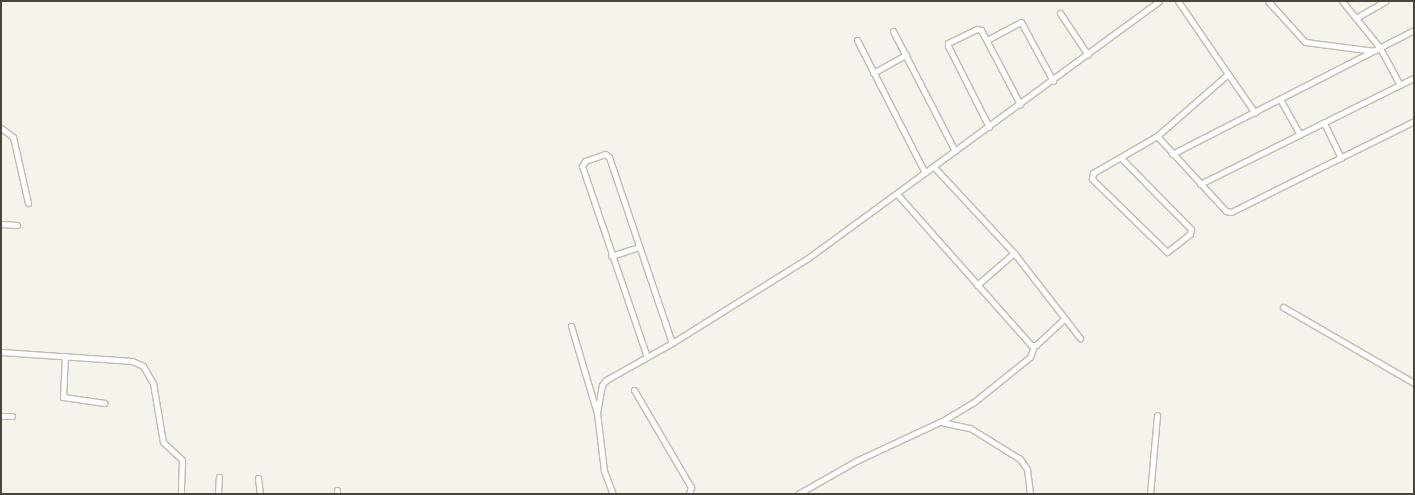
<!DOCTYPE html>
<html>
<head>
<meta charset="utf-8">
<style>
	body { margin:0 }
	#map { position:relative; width:1415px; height:495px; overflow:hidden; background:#f6f3ec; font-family:Cabin,sans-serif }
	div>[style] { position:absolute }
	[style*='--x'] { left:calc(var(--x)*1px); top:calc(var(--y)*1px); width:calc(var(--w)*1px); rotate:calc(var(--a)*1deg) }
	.roads { filter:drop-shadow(1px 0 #c2bbae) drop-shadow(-1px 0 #c2bbae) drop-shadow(0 1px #c2bbae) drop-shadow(0 -1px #c2bbae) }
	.minor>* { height:5px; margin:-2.5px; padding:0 2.5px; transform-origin:2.5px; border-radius:2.5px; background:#fff }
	span { translate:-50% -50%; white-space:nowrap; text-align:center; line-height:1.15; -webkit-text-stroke:3.5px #fff; paint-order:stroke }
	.frame { position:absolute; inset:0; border:2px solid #4b4439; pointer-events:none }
</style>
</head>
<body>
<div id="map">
	<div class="roads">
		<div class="minor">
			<i style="--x:1178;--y:1;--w:88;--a:55.6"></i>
			<i style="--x:1268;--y:1;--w:55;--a:47.9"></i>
			<i style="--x:1305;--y:42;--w:70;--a:7.4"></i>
			<i style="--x:1342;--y:1;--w:60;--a:51"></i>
			<i style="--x:1380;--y:48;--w:42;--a:61.6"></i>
			<i style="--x:1060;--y:13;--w:50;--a:56.3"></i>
			<i style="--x:1356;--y:18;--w:34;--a:-30"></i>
			<i style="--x:893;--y:31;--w:135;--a:62.7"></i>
			<i style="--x:857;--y:40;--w:149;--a:62.9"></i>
			<i style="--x:987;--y:40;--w:38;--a:-28"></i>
			<i style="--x:1021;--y:22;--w:67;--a:61.5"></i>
			<i style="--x:873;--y:73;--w:38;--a:-29"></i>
			<i style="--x:1280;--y:99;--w:41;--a:60.9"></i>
			<i style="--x:1324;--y:123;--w:39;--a:64"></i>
			<i style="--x:989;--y:127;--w:91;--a:-116.8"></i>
			<i style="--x:948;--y:46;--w:3;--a:-90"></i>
			<i style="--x:948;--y:43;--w:32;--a:-26"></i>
			<i style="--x:977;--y:29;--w:4;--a:14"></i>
			<i style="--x:981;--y:30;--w:84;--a:62.2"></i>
			<i style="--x:1;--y:128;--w:15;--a:37"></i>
			<i style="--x:13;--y:137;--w:68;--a:77.2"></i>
			<i style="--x:1157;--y:136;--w:102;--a:47.4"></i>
			<i style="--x:1226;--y:211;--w:5;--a:11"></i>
			<i style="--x:1231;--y:212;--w:204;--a:-26.4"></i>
			<i style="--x:1172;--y:154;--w:272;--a:-27.1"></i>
			<i style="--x:1121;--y:158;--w:100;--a:45.4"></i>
			<i style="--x:1191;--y:229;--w:5;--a:101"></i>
			<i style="--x:1190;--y:234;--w:29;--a:142"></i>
			<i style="--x:1167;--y:252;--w:105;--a:-135.8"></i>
			<i style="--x:1092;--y:179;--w:6;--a:-81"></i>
			<i style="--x:1093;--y:173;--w:74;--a:-30"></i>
			<i style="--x:1157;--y:136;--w:94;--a:-41.1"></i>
			<i style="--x:1228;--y:74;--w:47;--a:55.3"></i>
			<i style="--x:934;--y:167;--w:117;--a:47.1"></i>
			<i style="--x:1014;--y:253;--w:108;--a:52.2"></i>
			<i style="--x:1200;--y:184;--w:239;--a:-26.4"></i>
			<i style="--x:897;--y:194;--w:202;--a:48.4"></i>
			<i style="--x:1031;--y:345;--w:5;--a:0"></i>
			<i style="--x:1036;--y:345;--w:38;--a:-43"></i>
			<i style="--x:1;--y:224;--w:16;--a:4"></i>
			<i style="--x:611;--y:256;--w:29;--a:-18"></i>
			<i style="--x:977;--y:285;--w:49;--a:-40.9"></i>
			<i style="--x:1283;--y:307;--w:151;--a:30.1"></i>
			<i style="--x:571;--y:326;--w:91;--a:73.4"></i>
			<i style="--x:597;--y:413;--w:58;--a:83.1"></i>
			<i style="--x:604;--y:471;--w:25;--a:69"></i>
			<i style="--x:1;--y:352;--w:103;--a:3.9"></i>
			<i style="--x:104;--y:359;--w:28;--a:4"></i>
			<i style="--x:132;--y:361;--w:12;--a:24"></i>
			<i style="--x:143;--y:366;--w:20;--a:60"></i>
			<i style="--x:153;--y:383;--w:60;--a:80.4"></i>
			<i style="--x:163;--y:442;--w:26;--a:43"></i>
			<i style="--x:182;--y:460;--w:34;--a:92"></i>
			<i style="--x:65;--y:356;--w:41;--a:92.8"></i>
			<i style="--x:63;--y:397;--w:42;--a:8.1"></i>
			<i style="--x:647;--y:357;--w:202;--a:-108.8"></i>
			<i style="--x:582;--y:166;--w:6;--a:-59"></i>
			<i style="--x:585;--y:161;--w:21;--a:-19"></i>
			<i style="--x:605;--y:154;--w:5;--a:37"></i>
			<i style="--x:609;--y:157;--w:196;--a:71.3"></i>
			<i style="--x:634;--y:390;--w:113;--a:59.6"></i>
			<i style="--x:691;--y:487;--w:7;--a:106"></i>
			<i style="--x:597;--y:413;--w:28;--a:-80"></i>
			<i style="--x:602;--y:385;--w:6;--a:-51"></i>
			<i style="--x:606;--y:380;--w:76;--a:-29.3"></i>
			<i style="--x:672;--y:343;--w:160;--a:-32"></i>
			<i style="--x:808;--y:258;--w:435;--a:-36.2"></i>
			<i style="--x:1;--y:416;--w:11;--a:0"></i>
			<i style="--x:941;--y:422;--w:30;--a:12"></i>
			<i style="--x:970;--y:428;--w:59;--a:31.8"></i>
			<i style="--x:1020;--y:459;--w:12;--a:55"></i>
			<i style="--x:1027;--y:469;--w:24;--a:83"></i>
			<i style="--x:258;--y:478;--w:16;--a:83"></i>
			<i style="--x:337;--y:490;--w:4;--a:90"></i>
			<i style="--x:218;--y:494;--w:17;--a:-87"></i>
			<i style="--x:798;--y:494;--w:67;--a:-29.6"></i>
			<i style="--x:856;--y:461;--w:97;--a:-25"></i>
			<i style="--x:944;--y:420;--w:35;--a:-31"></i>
			<i style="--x:974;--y:402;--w:72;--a:-38.8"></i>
			<i style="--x:1030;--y:357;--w:12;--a:-70"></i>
			<i style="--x:1150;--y:494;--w:79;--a:-84.9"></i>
		</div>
	</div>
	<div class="frame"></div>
</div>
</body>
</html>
